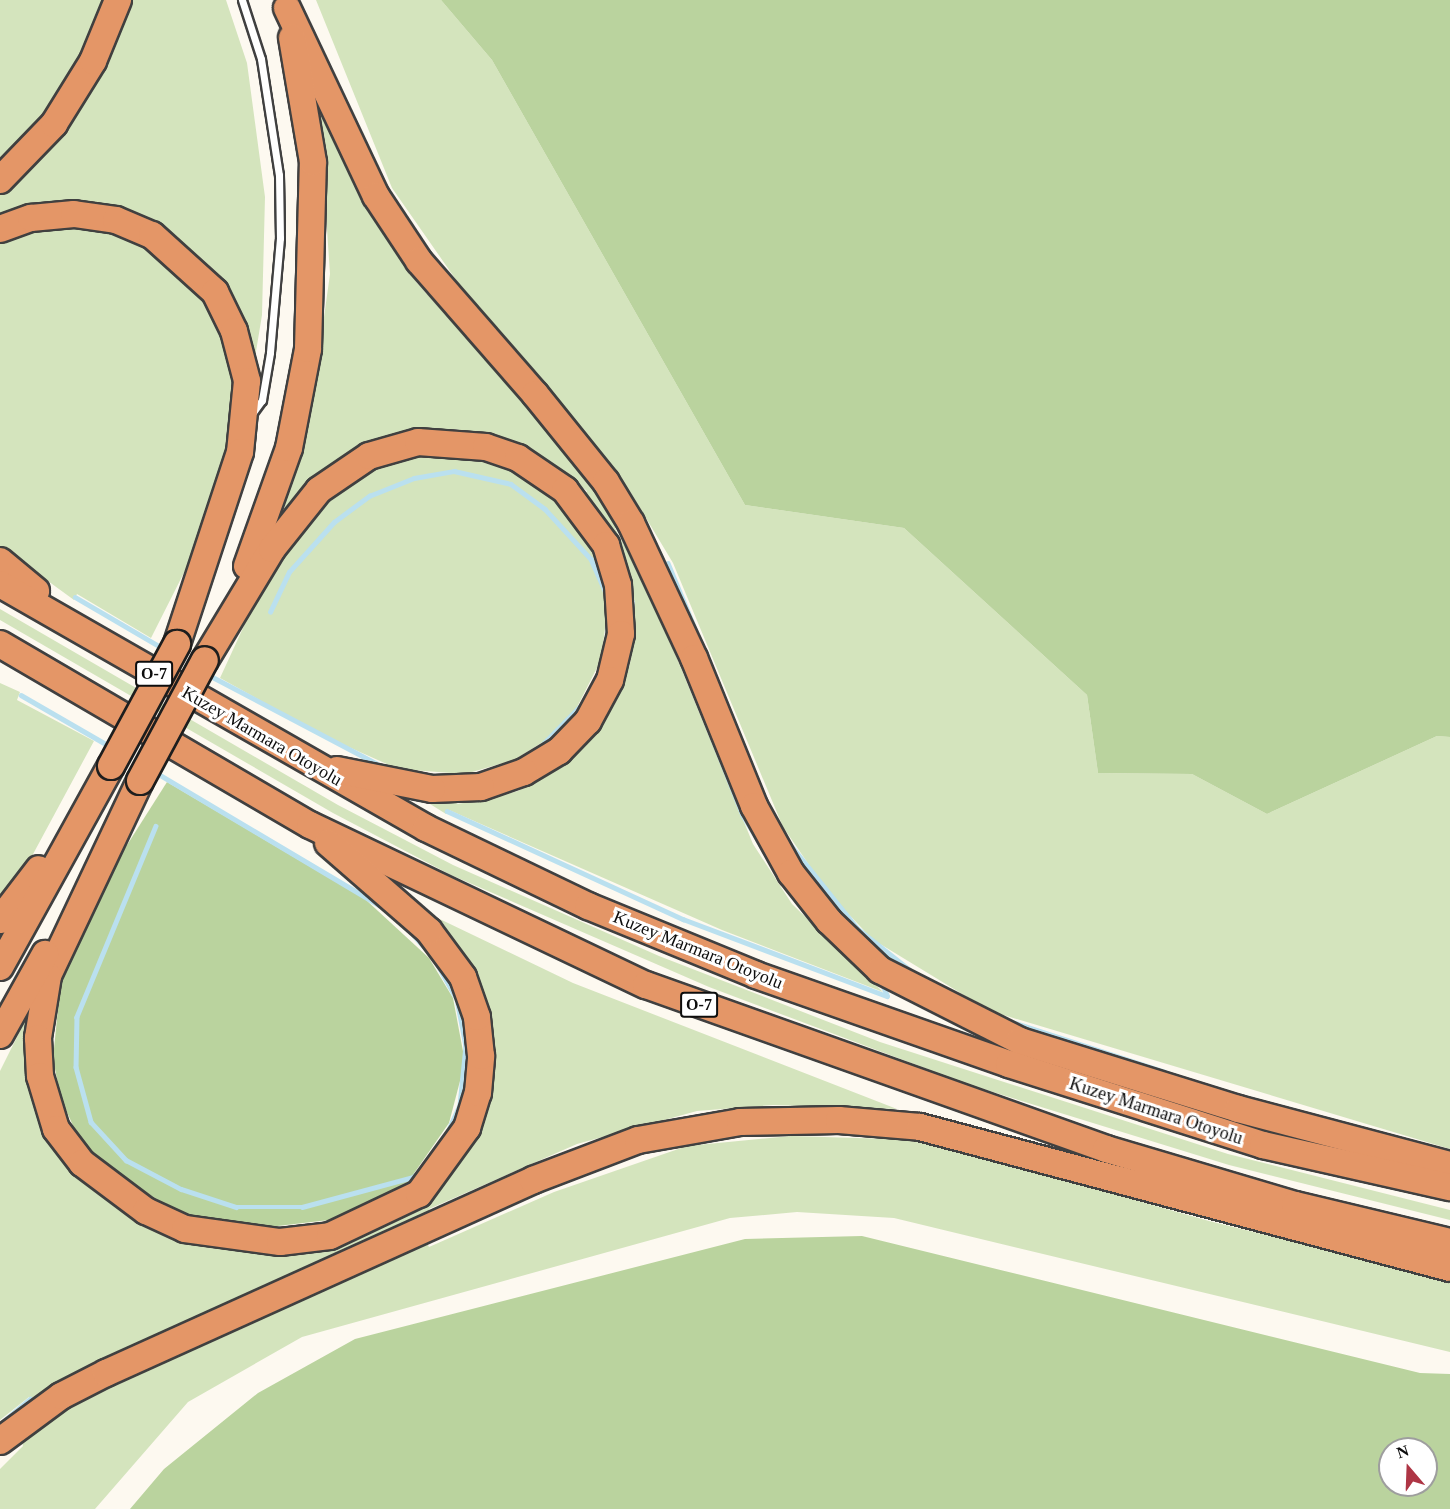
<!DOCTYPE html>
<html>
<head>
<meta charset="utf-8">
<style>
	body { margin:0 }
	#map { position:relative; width:1450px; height:1509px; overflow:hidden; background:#fdf9f0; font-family:"Times New Roman",serif }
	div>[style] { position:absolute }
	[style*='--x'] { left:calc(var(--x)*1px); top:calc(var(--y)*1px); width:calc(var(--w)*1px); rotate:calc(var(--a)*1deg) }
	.green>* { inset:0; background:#d4e4bd }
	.forest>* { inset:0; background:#bad39e }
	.stream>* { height:4.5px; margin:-2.25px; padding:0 2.25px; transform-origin:2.25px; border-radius:2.25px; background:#bae0ef }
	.roads { filter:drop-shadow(2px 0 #404040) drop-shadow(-2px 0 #404040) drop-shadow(0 2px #404040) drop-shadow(0 -2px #404040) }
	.lane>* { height:7px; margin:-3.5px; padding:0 3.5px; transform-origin:3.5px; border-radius:3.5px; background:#fff }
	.highway>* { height:26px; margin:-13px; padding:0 13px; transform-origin:13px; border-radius:13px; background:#e49667 }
	.bridges { filter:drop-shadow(2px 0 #1e1e1e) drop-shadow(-2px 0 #1e1e1e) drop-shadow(0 2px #1e1e1e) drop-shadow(0 -2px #1e1e1e) }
	.highway-bridge>* { height:26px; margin:-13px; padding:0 13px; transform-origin:13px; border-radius:13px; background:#e49667 }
	span { translate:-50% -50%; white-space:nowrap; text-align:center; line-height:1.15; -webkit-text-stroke:6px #fff; paint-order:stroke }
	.shield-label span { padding:2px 4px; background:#fff; border:2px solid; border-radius:4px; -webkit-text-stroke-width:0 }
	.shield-label { font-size:16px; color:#0d0d0d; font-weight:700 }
	.street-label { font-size:18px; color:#0d0d0d }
	.north { position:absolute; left:1378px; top:1437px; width:60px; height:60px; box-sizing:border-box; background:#fff; border:2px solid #9e9e9e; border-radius:50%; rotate:341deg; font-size:16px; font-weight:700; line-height:24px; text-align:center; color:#0d0d0d }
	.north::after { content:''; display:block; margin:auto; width:21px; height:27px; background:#ae3545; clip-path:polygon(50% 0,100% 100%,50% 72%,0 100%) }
</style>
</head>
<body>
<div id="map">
	<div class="green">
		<i style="clip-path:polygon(0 0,107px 0,63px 89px,0 164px)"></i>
		<i style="clip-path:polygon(130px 0,226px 0,247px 63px,265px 197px,262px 315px,252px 376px,214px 280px,179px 241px,143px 220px,97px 205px,62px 202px,0 218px,0 192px)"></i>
		<i style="clip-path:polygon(316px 0,441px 0,492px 60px,745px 505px,904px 528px,1087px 695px,1098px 773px,1192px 774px,1267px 814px,1437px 736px,1450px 737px,1450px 1149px,990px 1011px,872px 939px,827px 891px,783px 827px,673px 563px,631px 493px,475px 307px,392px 188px)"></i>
		<i style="clip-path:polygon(318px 95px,382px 232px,417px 283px,564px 447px,621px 525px,615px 528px,654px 602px,753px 844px,792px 904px,883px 992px,722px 930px,449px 810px,446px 814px,422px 799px,458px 800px,457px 804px,487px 799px,518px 791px,565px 765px,595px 735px,617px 700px,630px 664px,635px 601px,630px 601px,584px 496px,587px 491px,546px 460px,507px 440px,455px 429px,405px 432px,341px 457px,284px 509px,312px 403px,330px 274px)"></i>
		<i style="clip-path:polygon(93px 225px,166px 256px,204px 291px,224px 329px,235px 375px,232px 457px,205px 531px,151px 638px,77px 594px,74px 600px,0 546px,0 238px,40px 228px)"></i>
		<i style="clip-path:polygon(425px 453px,472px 456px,514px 468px,556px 494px,588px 540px,607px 583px,603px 585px,606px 621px,601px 660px,576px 709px,546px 740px,514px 760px,465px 774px,398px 769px,324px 736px,220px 678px,260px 591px,294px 536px,330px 494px,358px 474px)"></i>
		<i style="clip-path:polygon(0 609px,338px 805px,453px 865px,659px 956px,880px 1042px,1228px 1154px,1450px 1210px,1450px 1220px,1229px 1165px,967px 1084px,709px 987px,451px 875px,333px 813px,0 620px)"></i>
		<i style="clip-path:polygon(0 683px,20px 692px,17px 700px,94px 741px,25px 869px,0 900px)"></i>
		<i style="clip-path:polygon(423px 911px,573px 983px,897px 1109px,773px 1105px,697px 1111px,577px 1144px,429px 1209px,432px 1214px,264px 1285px,68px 1379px,33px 1403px,29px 1397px,0 1420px,0 1071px,38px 995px,66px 1159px,102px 1195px,149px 1223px,256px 1250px,434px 1192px,472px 1143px,493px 1072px,492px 1028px,474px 972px,454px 941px,448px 944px)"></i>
		<i style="clip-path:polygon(791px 1136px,923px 1140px,1209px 1221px,1450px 1280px,1450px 1352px,894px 1218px,797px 1212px,730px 1218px,302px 1337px,188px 1402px,95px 1509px,0 1509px,0 1469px,23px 1446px,21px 1438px,95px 1393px,426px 1241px,429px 1247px,554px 1192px,687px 1146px)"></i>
	</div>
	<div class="forest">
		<i style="clip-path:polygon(441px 0,1450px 0,1450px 737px,1437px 736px,1267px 814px,1192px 774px,1098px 773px,1087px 695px,904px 528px,745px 505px,492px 60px)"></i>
		<i style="clip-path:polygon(167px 782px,365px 899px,429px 958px,453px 998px,465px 1062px,449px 1123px,408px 1182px,346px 1218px,251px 1229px,210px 1223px,172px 1209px,97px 1161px,75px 1130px,61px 1099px,53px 1059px,61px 978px,115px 864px)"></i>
		<i style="clip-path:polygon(evenodd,862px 1236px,1420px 1373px,1450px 1374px,1450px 1509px,130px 1509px,164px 1469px,258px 1393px,355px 1339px,745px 1239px,862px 1236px,1390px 1449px,1426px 1449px,1426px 1485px,1390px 1485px,1390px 1449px)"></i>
	</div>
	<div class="stream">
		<i style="--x:282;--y:516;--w:18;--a:-49"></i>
		<i style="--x:618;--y:526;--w:25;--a:63"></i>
		<i style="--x:668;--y:563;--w:168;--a:67.6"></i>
		<i style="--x:75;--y:597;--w:103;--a:30.3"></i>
		<i style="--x:632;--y:601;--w:20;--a:90"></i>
		<i style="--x:270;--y:612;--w:44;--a:-64.6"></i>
		<i style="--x:289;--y:572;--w:67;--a:-48"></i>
		<i style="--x:334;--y:522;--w:44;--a:-36.6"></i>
		<i style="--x:369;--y:496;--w:48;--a:-21.8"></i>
		<i style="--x:414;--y:478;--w:41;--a:-9.9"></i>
		<i style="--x:454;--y:471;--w:58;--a:12.8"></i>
		<i style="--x:511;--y:484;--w:42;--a:36.3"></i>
		<i style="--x:545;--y:509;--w:68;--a:47.4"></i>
		<i style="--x:591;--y:559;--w:37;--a:66"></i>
		<i style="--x:606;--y:644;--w:21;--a:-85"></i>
		<i style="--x:681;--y:658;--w:169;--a:68.5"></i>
		<i style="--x:743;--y:815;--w:69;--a:59.3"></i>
		<i style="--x:205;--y:673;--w:201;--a:27.8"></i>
		<i style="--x:594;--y:684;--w:18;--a:-68"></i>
		<i style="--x:21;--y:695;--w:104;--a:30"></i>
		<i style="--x:538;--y:749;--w:66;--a:-45.6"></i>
		<i style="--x:155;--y:772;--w:264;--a:30.7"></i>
		<i style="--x:760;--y:787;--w:25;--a:67"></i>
		<i style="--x:447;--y:811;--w:260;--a:24.6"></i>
		<i style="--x:683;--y:919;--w:218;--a:20.7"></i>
		<i style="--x:887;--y:996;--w:13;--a:-113"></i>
		<i style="--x:156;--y:826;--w:207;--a:112.5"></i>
		<i style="--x:77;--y:1017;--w:50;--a:91.1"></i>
		<i style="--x:76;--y:1067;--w:57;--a:74.7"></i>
		<i style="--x:91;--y:1122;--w:52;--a:47.4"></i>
		<i style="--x:126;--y:1160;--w:62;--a:27.8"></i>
		<i style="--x:181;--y:1189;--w:58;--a:18.1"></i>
		<i style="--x:236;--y:1207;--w:66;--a:0"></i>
		<i style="--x:302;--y:1207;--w:115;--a:-15.1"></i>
		<i style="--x:413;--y:1177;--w:18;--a:-45"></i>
		<i style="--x:789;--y:843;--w:109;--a:51.3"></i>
		<i style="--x:857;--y:928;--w:74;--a:38.4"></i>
		<i style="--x:789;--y:891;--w:37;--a:52"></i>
		<i style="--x:409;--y:930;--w:31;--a:48"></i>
		<i style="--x:435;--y:960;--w:45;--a:60.6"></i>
		<i style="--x:457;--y:999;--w:48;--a:79.2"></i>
		<i style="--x:466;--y:1046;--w:59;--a:95.8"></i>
		<i style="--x:460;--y:1105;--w:34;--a:114"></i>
		<i style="--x:1003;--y:1019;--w:170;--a:18.1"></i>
		<i style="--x:0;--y:1424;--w:39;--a:-40"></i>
	</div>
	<div class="roads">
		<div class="lane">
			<i style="--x:242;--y:0;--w:62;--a:72.1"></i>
			<i style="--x:261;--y:59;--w:117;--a:81.2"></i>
			<i style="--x:279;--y:175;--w:63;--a:89.1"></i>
			<i style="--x:280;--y:238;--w:115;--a:95"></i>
			<i style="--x:270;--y:353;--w:48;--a:99.7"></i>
			<i style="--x:262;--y:400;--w:17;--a:126"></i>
		</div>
		<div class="highway">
			<i style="--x:287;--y:8;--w:208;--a:64.7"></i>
			<i style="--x:376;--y:196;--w:78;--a:56.5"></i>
			<i style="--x:419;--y:261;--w:176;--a:48.9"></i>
			<i style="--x:535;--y:394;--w:113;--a:51.1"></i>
			<i style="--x:606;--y:482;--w:48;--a:58.6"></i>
			<i style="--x:631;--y:523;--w:149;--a:65"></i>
			<i style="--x:694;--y:658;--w:160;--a:67.9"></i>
			<i style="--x:754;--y:806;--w:77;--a:61.1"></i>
			<i style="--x:791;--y:873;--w:61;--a:51.6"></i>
			<i style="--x:829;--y:921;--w:71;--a:43.9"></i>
			<i style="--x:880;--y:970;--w:157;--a:26.9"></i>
			<i style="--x:1020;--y:1041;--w:228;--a:17.3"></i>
			<i style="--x:1238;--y:1109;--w:219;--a:14.8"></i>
			<i style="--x:0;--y:180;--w:78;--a:-46"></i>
			<i style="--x:54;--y:124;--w:74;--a:-58.2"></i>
			<i style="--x:93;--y:61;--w:66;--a:-67.7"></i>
			<i style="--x:0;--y:229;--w:33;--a:-20"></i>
			<i style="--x:31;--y:218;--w:43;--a:-5.3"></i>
			<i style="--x:74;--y:214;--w:42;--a:8.1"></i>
			<i style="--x:116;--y:220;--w:39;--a:23"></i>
			<i style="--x:152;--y:235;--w:85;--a:42.1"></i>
			<i style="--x:215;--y:292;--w:43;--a:64"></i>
			<i style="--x:234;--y:331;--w:52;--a:75.4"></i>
			<i style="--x:247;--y:381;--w:71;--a:95.6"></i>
			<i style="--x:240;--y:452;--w:202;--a:108.2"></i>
			<i style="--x:0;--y:561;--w:47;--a:39.8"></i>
			<i style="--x:247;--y:566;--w:125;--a:-70.4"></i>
			<i style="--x:289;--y:448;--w:101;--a:-79.1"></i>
			<i style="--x:308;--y:349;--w:187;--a:-88.5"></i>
			<i style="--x:313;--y:162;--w:126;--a:-99.6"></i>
			<i style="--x:0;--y:584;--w:491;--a:29.8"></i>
			<i style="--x:426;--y:828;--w:180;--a:25.7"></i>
			<i style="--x:588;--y:906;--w:182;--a:22.3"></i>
			<i style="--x:756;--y:975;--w:268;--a:19.4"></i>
			<i style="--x:1009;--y:1064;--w:267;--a:17.7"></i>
			<i style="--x:1263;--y:1145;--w:192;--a:12.7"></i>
			<i style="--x:0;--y:644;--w:359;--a:30.3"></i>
			<i style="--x:310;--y:825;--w:372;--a:25.5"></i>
			<i style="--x:646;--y:985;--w:488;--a:19.6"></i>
			<i style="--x:1106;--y:1149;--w:197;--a:16.5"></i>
			<i style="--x:1295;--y:1205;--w:159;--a:13.4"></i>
			<i style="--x:205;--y:660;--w:130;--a:-58.9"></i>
			<i style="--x:272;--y:549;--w:75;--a:-51.5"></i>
			<i style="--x:319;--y:490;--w:60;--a:-34.2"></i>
			<i style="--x:369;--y:456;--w:51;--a:-15.9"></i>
			<i style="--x:418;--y:442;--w:68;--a:4.2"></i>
			<i style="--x:486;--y:447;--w:34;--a:19"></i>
			<i style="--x:518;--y:458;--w:57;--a:34.2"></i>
			<i style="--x:565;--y:490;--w:69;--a:53.3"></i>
			<i style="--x:606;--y:545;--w:42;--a:73.3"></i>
			<i style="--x:618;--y:585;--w:49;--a:86.5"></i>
			<i style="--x:621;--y:634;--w:47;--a:103.4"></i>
			<i style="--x:610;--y:680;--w:47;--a:118.2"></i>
			<i style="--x:588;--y:721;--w:42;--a:134"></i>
			<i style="--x:559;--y:751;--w:41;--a:149"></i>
			<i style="--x:524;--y:772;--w:46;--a:160.8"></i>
			<i style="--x:481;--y:787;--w:49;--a:177.7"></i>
			<i style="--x:432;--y:789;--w:97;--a:-168.7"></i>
			<i style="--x:140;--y:781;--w:216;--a:115.3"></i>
			<i style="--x:48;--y:976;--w:63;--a:99.2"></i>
			<i style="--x:38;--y:1038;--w:38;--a:87"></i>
			<i style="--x:40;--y:1076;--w:55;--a:73.2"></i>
			<i style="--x:56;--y:1129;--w:43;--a:52.6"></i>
			<i style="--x:82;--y:1163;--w:80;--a:36.9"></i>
			<i style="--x:146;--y:1211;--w:43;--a:24.8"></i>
			<i style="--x:185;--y:1229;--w:96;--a:7.8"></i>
			<i style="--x:280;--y:1242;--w:50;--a:-6.8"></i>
			<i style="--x:330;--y:1236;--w:98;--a:-25.3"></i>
			<i style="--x:419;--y:1194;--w:82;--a:-54"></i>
			<i style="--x:467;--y:1128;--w:37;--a:-73"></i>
			<i style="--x:478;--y:1093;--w:37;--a:-85"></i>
			<i style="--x:481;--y:1056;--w:39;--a:-96"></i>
			<i style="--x:477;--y:1017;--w:42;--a:-109.3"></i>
			<i style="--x:463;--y:977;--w:57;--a:-126.5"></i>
			<i style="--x:429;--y:931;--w:134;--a:-138.9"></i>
			<i style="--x:0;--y:920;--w:64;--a:-52.6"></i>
			<i style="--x:0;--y:967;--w:230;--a:-61.1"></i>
			<i style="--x:0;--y:1035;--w:93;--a:-60.9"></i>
			<i style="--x:0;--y:1441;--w:76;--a:-36.4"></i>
			<i style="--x:61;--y:1396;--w:51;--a:-27.1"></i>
			<i style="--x:106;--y:1373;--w:469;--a:-24.3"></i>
			<i style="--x:533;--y:1180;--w:112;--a:-20.9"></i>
			<i style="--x:638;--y:1140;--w:104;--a:-10"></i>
			<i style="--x:740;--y:1122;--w:99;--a:-1.2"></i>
			<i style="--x:839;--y:1120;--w:81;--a:4.9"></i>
			<i style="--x:920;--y:1127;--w:548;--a:14.9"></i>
		</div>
	</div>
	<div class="bridges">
		<div class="highway-bridge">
			<i style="--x:111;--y:766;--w:139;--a:-61.6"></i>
			<i style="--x:140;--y:781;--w:137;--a:-61.8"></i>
		</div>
	</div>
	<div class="shield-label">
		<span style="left:154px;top:674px">O-7</span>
		<span style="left:699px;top:1005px">O-7</span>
	</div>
	<div class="street-label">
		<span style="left:262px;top:736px;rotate:30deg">Kuzey Marmara Otoyolu</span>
		<span style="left:698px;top:950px;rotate:22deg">Kuzey Marmara Otoyolu</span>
		<span style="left:1156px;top:1111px;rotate:18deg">Kuzey Marmara Otoyolu</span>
	</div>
	<div class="north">N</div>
</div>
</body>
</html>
